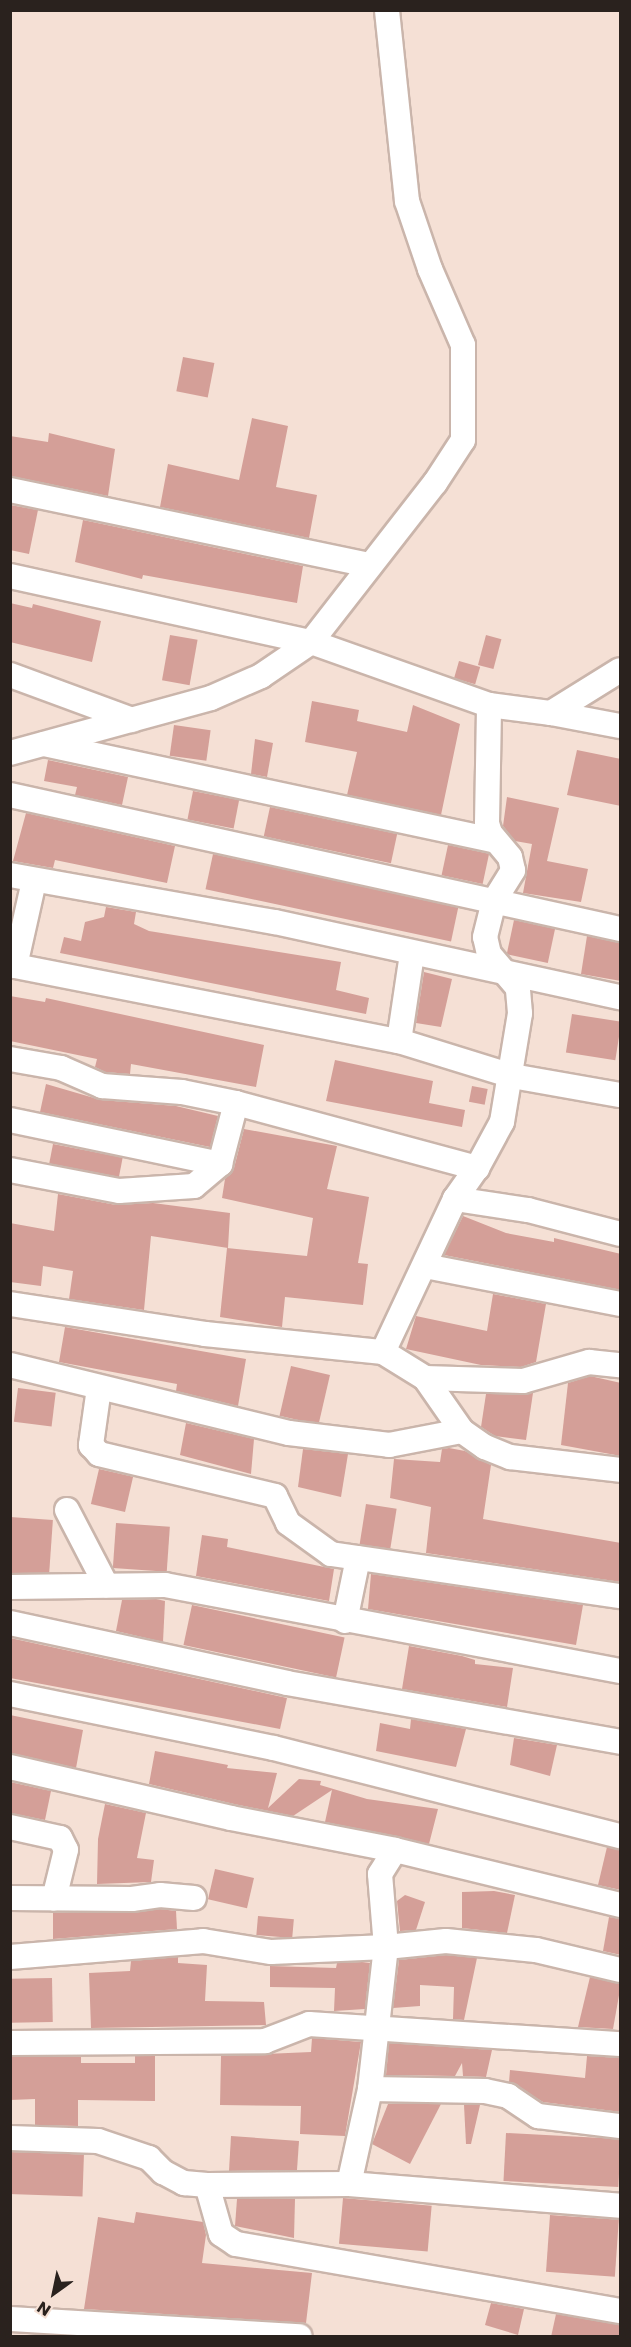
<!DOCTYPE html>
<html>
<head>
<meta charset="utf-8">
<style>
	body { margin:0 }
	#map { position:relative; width:631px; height:2347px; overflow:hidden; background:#f5e0d5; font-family:Poppins,sans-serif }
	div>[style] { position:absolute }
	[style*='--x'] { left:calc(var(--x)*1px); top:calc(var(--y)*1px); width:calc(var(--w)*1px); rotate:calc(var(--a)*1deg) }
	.building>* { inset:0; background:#d49f98; transform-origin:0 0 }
	.roads { filter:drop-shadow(2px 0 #cab5ab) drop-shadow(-2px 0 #cab5ab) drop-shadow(0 2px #cab5ab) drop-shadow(0 -2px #cab5ab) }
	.minor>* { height:24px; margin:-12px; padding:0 12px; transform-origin:12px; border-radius:12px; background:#fff }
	span { translate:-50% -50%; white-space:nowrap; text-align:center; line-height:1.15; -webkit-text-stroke:5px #f5e0d5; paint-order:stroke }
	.frame { position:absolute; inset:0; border:12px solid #2a221e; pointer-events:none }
	.north { position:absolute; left:24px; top:2263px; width:60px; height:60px; -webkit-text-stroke:4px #f5e0d5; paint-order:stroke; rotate:213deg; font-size:16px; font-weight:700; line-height:24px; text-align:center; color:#2a221e }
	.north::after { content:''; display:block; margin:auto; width:21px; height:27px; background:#2a221e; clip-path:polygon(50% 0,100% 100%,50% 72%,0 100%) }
</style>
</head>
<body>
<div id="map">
	<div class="building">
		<i style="left:183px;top:357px;width:32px;height:35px;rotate:11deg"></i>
		<i style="clip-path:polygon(252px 418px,288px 426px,276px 487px,317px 495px,309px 538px,160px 507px,168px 464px,239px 480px)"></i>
		<i style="clip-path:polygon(49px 433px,115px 449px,108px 496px,10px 476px,10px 436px,48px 442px)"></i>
		<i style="clip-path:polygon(10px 505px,38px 510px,29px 554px,10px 550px)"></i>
		<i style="clip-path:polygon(83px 520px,303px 566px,297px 603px,143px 575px,142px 579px,75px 562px)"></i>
		<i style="clip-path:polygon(10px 603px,32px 608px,33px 604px,101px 621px,92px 662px,10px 642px)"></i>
		<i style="left:170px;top:635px;width:28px;height:46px;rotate:10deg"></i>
		<i style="left:486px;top:635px;width:16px;height:31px;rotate:15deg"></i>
		<i style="left:459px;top:661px;width:22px;height:18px;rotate:16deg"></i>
		<i style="clip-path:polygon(312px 701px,359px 710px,357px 721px,407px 732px,413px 705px,460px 724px,441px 815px,347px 795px,357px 752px,305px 742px)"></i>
		<i style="left:174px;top:725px;width:37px;height:31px;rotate:8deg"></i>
		<i style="clip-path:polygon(255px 739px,273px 743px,267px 777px,251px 774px)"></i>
		<i style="clip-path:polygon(577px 750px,621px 759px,621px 806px,567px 795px)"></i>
		<i style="clip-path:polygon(48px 760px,128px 777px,122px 805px,75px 795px,77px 787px,44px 781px)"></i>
		<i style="left:193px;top:791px;width:47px;height:29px;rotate:11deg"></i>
		<i style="clip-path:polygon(507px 797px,559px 808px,547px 861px,588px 869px,581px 902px,523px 893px,532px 844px,515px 841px,503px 826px)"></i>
		<i style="left:270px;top:807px;width:130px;height:30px;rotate:12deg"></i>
		<i style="clip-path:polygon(26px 813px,175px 846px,167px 883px,55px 860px,53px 868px,13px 861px)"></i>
		<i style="left:448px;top:845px;width:42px;height:31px;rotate:12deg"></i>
		<i style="left:213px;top:854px;width:251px;height:36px;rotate:12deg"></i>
		<i style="clip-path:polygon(106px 907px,136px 912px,134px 924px,149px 931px,341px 962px,336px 990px,369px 998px,366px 1014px,60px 953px,64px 937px,81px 941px,85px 922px,104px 917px)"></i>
		<i style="left:514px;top:920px;width:42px;height:35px;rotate:12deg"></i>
		<i style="clip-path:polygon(587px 936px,621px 943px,621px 981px,581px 974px)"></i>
		<i style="clip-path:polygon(424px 972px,452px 979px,441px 1027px,416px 1023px)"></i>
		<i style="clip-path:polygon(10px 996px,45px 1002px,46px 998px,264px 1045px,256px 1087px,131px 1064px,130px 1074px,105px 1072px,95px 1067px,97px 1059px,10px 1041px)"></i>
		<i style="left:572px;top:1014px;width:50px;height:39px;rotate:9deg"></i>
		<i style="clip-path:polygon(335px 1060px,433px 1081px,429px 1103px,465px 1110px,462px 1127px,326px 1101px)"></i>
		<i style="clip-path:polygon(46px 1084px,101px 1100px,176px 1106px,218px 1116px,210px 1147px,40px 1112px)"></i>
		<i style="left:472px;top:1086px;width:16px;height:16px;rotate:11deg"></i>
		<i style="clip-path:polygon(244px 1129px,337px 1146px,327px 1189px,369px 1197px,358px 1263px,368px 1264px,363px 1305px,285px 1297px,282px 1327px,220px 1317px,227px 1248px,307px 1256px,313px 1218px,222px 1198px,225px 1179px,234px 1168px)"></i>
		<i style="left:53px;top:1144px;width:71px;height:20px;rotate:11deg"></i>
		<i style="clip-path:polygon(58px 1194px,116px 1205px,153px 1203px,230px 1213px,228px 1248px,151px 1236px,144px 1310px,69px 1299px,73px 1271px,43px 1266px,41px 1286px,10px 1282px,10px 1223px,54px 1231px)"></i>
		<i style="clip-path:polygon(463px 1216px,506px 1233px,554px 1242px,554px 1238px,621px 1254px,621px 1290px,444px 1255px)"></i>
		<i style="clip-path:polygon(493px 1294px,546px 1304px,536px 1362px,521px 1367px,481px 1365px,406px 1349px,416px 1316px,487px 1331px)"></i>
		<i style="clip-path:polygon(65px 1327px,246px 1359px,238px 1406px,176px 1391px,177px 1384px,59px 1362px)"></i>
		<i style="left:291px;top:1366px;width:40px;height:51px;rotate:13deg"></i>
		<i style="clip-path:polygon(590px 1376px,621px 1383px,621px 1456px,561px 1445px,568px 1383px)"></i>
		<i style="left:18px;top:1388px;width:38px;height:34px;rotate:7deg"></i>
		<i style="clip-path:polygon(533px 1393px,526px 1440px,495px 1436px,481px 1427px,486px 1394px)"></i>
		<i style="clip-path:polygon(186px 1423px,254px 1439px,251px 1474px,180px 1455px)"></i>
		<i style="clip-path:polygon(449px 1448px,465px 1451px,491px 1465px,483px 1519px,621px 1543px,621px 1582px,426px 1553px,431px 1507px,390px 1498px,394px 1459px,440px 1462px,442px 1449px)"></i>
		<i style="clip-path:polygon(303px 1449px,348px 1454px,341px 1497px,298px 1487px)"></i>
		<i style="left:99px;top:1469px;width:35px;height:36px;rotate:13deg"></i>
		<i style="left:366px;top:1504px;width:31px;height:41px;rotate:9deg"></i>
		<i style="left:10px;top:1517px;width:43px;height:56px;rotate:4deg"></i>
		<i style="left:116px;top:1523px;width:54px;height:45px;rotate:4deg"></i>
		<i style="clip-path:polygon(202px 1535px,228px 1539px,227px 1547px,334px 1569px,329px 1601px,196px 1576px)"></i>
		<i style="clip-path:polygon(371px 1574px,583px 1605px,576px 1645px,368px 1609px)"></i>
		<i style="clip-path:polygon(156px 1599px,165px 1601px,163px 1642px,116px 1631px,122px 1600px)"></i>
		<i style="left:192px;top:1605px;width:156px;height:41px;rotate:12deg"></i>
		<i style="clip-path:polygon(10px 1638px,287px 1698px,280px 1729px,10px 1678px)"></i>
		<i style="clip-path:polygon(409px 1646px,462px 1656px,475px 1660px,475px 1664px,513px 1668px,507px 1707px,402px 1689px)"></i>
		<i style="clip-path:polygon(10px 1715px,83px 1730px,76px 1768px,10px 1753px)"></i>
		<i style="clip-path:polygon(411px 1719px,466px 1729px,456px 1767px,376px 1751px,380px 1723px,410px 1729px)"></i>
		<i style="clip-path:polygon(514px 1738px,557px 1745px,550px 1776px,510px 1765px)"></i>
		<i style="clip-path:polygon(155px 1751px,228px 1765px,227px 1768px,277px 1773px,268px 1808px,299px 1779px,321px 1781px,320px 1785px,367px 1799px,438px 1809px,429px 1844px,325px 1822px,332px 1790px,293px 1816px,234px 1804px,149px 1784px)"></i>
		<i style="clip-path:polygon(10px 1782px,51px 1791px,45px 1820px,10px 1813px)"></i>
		<i style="clip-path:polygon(105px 1804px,146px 1813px,137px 1858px,154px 1860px,151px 1882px,97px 1884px,98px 1839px)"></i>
		<i style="clip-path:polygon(607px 1847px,621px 1850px,621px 1890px,598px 1885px)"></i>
		<i style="left:215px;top:1869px;width:40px;height:31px;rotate:13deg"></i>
		<i style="clip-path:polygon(494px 1891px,515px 1895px,507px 1933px,462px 1928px,462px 1892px)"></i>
		<i style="clip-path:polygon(405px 1895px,425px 1902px,416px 1930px,400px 1931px,397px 1901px)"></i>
		<i style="clip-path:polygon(160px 1909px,176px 1911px,177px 1929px,53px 1939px,53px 1913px)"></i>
		<i style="left:258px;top:1916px;width:36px;height:19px;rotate:5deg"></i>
		<i style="clip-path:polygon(609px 1917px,621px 1919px,621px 1955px,603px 1951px)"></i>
		<i style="clip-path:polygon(446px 1955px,477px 1958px,464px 2020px,453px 2019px,454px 1987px,420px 1985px,420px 2006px,393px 2008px,399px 1960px)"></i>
		<i style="clip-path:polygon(178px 1957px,178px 1963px,207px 1965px,205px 2001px,264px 2002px,266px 2025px,91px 2028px,89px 1973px,130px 1971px,131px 1961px)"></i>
		<i style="clip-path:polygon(362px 1962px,370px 1963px,365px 2009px,334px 2011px,335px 1988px,270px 1987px,270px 1966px,336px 1968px,337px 1963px)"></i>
		<i style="clip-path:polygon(590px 1977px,621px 1984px,613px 2029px,578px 2027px)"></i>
		<i style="left:52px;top:1978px;width:44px;height:42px;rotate:89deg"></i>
		<i style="clip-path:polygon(312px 2038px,361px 2042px,345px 2136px,300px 2134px,301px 2106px,220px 2105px,221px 2056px,311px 2052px)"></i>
		<i style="clip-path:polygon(389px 2043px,492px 2050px,486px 2077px,463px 2076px,462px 2063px,455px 2076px,386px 2075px)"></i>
		<i style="clip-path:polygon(135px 2056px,155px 2056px,155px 2101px,78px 2100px,78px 2126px,35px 2125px,35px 2099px,10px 2100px,10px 2057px,81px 2057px,81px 2063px,135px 2063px)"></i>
		<i style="clip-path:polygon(587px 2056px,621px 2058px,621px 2112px,543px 2102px,509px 2082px,510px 2070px,585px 2078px)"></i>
		<i style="clip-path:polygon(388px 2104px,441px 2104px,410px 2164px,372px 2144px)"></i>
		<i style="clip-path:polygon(464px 2105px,480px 2105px,471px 2144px,466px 2144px)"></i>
		<i style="left:506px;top:2133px;width:115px;height:48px;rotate:3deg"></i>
		<i style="clip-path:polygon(231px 2136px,299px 2141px,297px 2170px,229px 2171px)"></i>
		<i style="left:10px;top:2152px;width:74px;height:42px;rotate:2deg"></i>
		<i style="left:343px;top:2198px;width:89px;height:46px;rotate:5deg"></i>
		<i style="clip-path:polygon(237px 2199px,295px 2199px,294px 2238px,235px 2226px)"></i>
		<i style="clip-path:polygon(136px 2212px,203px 2222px,206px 2235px,202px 2263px,312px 2273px,306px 2323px,84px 2309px,98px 2217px,134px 2223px)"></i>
		<i style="left:550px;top:2215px;width:69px;height:57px;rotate:4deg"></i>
		<i style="clip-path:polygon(491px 2303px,524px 2309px,518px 2335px,485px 2325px)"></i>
		<i style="clip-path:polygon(556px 2314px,621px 2325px,621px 2337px,551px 2337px)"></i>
	</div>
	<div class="roads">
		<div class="minor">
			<i style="--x:10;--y:490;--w:368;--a:11.8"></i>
			<i style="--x:10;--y:576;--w:308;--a:12.4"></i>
			<i style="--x:311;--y:642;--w:202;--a:-52.1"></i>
			<i style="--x:435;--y:483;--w:51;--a:-56.9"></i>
			<i style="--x:463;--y:440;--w:95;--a:-90"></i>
			<i style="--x:463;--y:345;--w:83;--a:-113.5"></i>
			<i style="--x:430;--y:269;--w:72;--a:-108.7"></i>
			<i style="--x:407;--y:201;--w:192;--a:-96"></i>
			<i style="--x:10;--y:675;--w:130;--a:20.2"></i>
			<i style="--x:551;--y:713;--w:70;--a:10.7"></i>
			<i style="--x:44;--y:744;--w:462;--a:12.1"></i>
			<i style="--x:10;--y:753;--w:208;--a:-15.3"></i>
			<i style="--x:211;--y:698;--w:55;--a:-23.7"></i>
			<i style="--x:261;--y:676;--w:60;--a:-34.2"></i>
			<i style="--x:311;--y:642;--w:189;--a:19.5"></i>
			<i style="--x:489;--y:705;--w:63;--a:7.4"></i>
			<i style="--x:551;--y:713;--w:81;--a:-31.9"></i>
			<i style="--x:10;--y:795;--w:625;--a:12.39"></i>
			<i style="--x:10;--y:875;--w:269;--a:10.1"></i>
			<i style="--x:275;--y:922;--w:353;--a:12.3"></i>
			<i style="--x:10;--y:965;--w:396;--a:11.1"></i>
			<i style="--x:399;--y:1041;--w:118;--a:17.2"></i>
			<i style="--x:512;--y:1076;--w:110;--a:10"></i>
			<i style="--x:15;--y:966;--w:87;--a:-77.4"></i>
			<i style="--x:399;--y:1041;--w:88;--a:-81.5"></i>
			<i style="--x:10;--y:1059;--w:52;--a:10"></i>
			<i style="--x:61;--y:1068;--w:45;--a:23.7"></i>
			<i style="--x:102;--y:1086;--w:80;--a:4.3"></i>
			<i style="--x:182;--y:1092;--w:55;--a:11.5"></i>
			<i style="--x:236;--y:1103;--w:250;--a:15.1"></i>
			<i style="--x:477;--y:1168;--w:52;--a:-61.5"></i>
			<i style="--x:502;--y:1122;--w:110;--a:-80.6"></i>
			<i style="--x:520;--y:1013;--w:25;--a:-95"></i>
			<i style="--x:518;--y:988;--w:45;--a:-130.5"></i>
			<i style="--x:489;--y:954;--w:17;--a:-103"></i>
			<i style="--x:485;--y:937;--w:37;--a:-76"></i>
			<i style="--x:494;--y:901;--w:36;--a:-58"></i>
			<i style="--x:513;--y:870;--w:13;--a:-103"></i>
			<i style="--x:510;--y:857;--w:31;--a:-130"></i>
			<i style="--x:490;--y:833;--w:10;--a:-107"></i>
			<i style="--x:487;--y:823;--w:118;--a:-89"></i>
			<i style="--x:10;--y:1120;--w:215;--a:11.8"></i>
			<i style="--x:10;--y:1170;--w:111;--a:10.9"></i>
			<i style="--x:119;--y:1191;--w:75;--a:-3.8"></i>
			<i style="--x:194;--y:1186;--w:34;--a:-40"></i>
			<i style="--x:220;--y:1164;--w:63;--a:-75.3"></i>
			<i style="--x:455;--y:1199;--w:74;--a:8.6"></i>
			<i style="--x:528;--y:1210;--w:95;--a:14.6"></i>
			<i style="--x:425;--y:1266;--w:199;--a:11"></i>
			<i style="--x:10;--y:1304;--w:197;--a:8.7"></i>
			<i style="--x:205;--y:1334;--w:179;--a:5.8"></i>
			<i style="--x:383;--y:1352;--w:49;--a:31.8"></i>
			<i style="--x:425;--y:1378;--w:65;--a:55.1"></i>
			<i style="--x:462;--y:1431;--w:28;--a:35"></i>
			<i style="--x:485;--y:1447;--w:27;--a:22"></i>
			<i style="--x:510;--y:1457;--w:111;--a:6.7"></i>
			<i style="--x:383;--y:1352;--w:169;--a:-64.8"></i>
			<i style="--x:455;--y:1199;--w:38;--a:-55"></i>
			<i style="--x:10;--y:1365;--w:287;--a:13.7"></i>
			<i style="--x:289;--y:1433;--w:101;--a:6.8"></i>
			<i style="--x:389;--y:1445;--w:74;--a:-10.9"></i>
			<i style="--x:425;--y:1378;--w:98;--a:1.8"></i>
			<i style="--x:523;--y:1381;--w:69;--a:-16.1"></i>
			<i style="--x:589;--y:1362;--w:31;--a:6"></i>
			<i style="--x:99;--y:1388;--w:58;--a:98"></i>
			<i style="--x:91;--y:1445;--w:12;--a:48"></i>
			<i style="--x:99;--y:1454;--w:181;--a:13.4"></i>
			<i style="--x:275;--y:1496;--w:30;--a:64"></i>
			<i style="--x:288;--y:1523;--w:53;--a:35.8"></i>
			<i style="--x:331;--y:1554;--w:292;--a:8.3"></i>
			<i style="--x:67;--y:1510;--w:85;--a:62.5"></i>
			<i style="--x:10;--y:1587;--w:155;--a:-0.7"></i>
			<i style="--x:165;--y:1585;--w:463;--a:10.7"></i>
			<i style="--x:345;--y:1621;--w:64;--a:-78.3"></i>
			<i style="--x:10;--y:1623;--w:283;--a:12.2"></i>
			<i style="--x:287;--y:1683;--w:338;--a:10"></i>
			<i style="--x:10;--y:1694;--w:269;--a:11.6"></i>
			<i style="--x:274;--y:1748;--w:357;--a:14.3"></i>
			<i style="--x:10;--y:1767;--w:227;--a:13"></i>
			<i style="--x:231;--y:1818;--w:167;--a:11"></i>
			<i style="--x:395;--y:1850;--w:232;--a:13.7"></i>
			<i style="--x:10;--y:1827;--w:51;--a:12.4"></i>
			<i style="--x:60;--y:1838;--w:13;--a:63"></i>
			<i style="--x:66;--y:1850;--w:50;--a:103.8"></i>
			<i style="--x:10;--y:1898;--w:122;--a:0.5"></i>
			<i style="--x:132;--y:1899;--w:28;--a:-8"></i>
			<i style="--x:160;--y:1895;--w:34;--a:5"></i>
			<i style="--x:10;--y:1957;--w:194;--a:-4.7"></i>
			<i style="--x:203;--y:1941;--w:69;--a:9.2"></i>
			<i style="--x:271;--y:1952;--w:115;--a:-2.5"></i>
			<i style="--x:386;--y:1947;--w:73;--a:-94.7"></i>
			<i style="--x:380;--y:1874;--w:28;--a:-58"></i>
			<i style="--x:10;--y:2043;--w:255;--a:-0.4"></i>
			<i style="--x:265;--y:2041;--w:47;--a:-21.1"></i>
			<i style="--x:309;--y:2024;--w:312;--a:3.7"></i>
			<i style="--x:370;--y:2089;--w:115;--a:1"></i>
			<i style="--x:485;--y:2091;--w:24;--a:12"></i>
			<i style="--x:508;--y:2096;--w:36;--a:34"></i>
			<i style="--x:538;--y:2116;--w:83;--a:7"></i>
			<i style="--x:10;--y:2138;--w:88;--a:2"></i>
			<i style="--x:98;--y:2141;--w:54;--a:18.4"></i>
			<i style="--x:149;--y:2158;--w:20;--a:45"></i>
			<i style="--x:163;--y:2172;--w:24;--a:28"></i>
			<i style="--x:184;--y:2183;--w:23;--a:5"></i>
			<i style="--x:207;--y:2185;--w:51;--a:74.1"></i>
			<i style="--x:221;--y:2234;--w:18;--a:34"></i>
			<i style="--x:236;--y:2244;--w:390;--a:9.9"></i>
			<i style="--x:349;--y:2184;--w:97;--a:-77.5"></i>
			<i style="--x:370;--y:2089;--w:143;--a:-83.6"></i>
			<i style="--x:386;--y:1947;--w:60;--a:-5.7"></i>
			<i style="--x:446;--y:1941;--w:90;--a:5.7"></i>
			<i style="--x:536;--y:1950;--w:86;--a:13.4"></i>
			<i style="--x:207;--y:2185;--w:142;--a:-0.4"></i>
			<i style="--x:349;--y:2184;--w:272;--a:4.6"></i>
			<i style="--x:10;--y:2319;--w:290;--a:3.4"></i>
		</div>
	</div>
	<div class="frame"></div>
	<div class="north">N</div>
</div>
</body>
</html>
